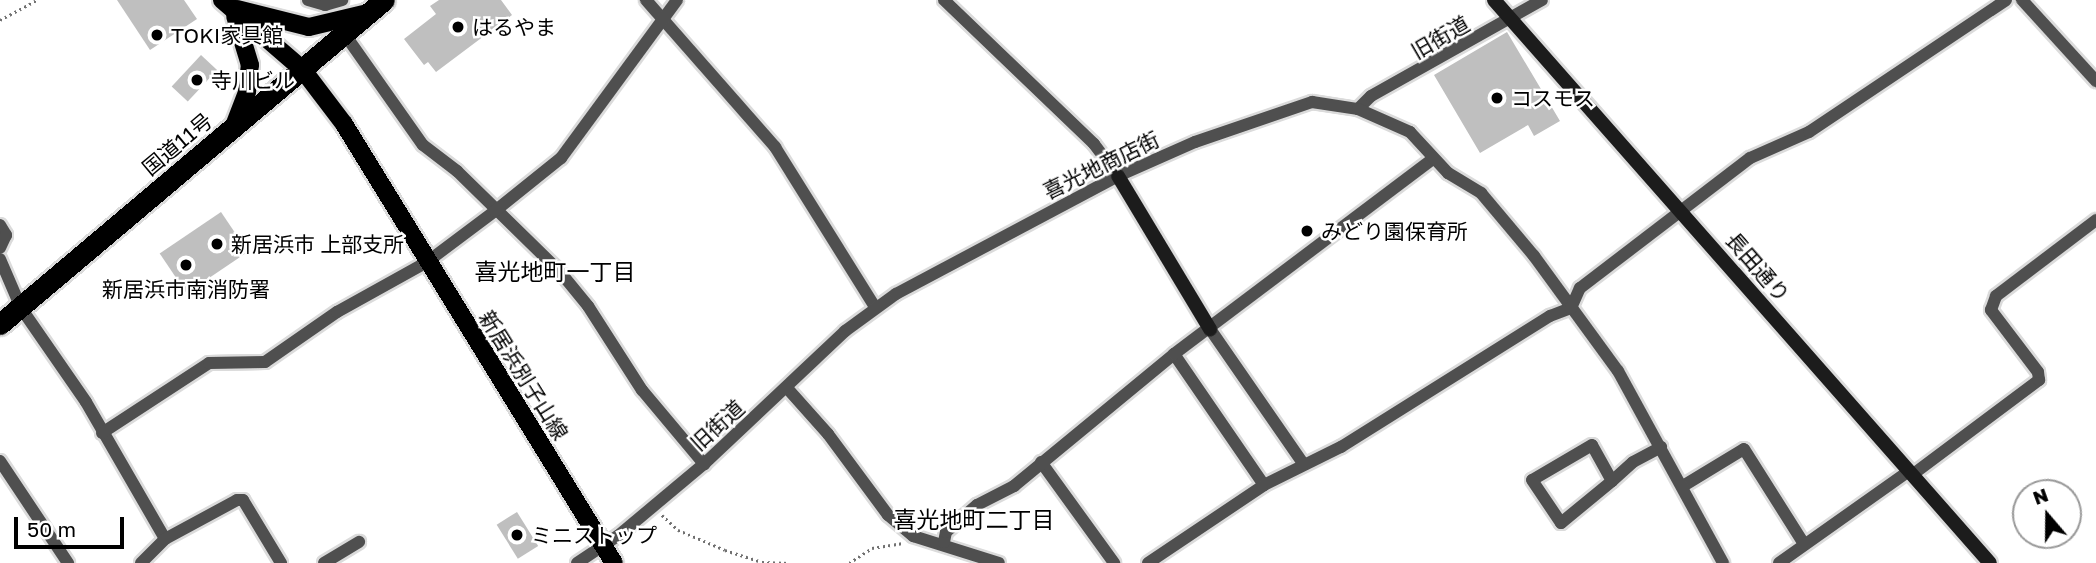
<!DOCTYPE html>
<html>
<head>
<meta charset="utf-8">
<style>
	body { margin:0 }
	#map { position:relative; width:2096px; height:563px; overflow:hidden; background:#fff; font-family:"Golos Text","Noto Sans JP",sans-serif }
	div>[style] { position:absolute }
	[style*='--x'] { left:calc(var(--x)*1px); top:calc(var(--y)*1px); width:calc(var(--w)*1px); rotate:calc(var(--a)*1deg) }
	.building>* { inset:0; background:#bfbfbf; transform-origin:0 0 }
	.path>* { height:2.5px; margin-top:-1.25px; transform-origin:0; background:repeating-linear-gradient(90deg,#717171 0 2px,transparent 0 5.5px) }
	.roads { filter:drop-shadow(2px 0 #dbdbdb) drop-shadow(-2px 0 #dbdbdb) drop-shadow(0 2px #dbdbdb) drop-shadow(0 -2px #dbdbdb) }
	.street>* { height:12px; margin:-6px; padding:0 6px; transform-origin:6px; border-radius:6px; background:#4f4f4f }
	.secondary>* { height:14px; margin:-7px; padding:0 7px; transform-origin:7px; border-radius:7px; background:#1c1c1c }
	.primary>* { height:18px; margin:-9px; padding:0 9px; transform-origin:9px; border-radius:9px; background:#000 }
	.highway>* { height:21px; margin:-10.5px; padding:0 10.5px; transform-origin:10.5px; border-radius:10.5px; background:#000 }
	.dots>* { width:19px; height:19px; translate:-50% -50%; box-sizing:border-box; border:4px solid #fff; border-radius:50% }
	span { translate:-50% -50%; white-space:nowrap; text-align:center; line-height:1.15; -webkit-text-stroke:5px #fff; paint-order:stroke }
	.poi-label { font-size:21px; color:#000 }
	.left { translate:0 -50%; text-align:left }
	.street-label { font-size:21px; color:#000 }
	.neighbourhood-label { font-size:23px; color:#000 }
	.north { position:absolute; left:2012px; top:479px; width:70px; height:70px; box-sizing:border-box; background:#fff; border:2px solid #999; border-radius:50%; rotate:340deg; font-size:19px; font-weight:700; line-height:28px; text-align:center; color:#000 }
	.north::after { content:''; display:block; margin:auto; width:24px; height:32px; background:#000; clip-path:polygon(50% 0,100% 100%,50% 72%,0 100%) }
	.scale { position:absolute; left:14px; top:517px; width:110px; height:32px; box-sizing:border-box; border:4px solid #000; border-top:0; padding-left:9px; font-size:21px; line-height:24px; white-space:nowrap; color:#000; -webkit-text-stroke:5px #fff; paint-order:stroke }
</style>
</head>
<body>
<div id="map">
	<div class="building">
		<i style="clip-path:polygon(117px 0,184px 0,197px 19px,150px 50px)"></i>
		<i style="clip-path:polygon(439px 0,501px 0,512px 15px,436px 72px,428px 62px,424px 65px,404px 39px,436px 14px,430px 6px)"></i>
		<i style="clip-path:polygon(1507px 32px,1560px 121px,1534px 136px,1528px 125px,1480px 153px,1434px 75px)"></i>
		<i style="left:201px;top:55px;width:22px;height:43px;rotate:43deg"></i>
		<i style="left:221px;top:212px;width:48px;height:74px;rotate:56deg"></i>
		<i style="left:517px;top:512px;width:40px;height:24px;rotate:58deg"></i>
	</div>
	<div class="path">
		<i style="--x:0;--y:20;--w:42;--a:-28.4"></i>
		<i style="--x:662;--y:515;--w:22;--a:43"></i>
		<i style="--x:678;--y:530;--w:51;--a:23.1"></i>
		<i style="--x:725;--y:550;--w:39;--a:18"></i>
		<i style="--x:762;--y:562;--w:28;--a:2"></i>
		<i style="--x:849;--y:563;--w:27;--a:-33"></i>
		<i style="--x:872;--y:548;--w:30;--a:-9"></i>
	</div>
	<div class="roads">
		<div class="street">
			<i style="--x:308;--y:0;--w:18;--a:16"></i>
			<i style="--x:325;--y:5;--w:18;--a:-16"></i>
			<i style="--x:646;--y:0;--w:196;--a:48.7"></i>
			<i style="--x:775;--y:147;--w:189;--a:58"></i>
			<i style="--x:944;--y:0;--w:208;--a:43.8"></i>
			<i style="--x:1094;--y:144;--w:40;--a:53"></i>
			<i style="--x:2022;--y:0;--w:110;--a:47.6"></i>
			<i style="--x:346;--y:36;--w:133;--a:54.8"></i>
			<i style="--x:423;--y:145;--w:43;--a:37.4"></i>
			<i style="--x:457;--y:171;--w:146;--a:44.4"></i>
			<i style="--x:561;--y:273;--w:43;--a:50.7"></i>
			<i style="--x:588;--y:306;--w:100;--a:57.3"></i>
			<i style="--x:642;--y:390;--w:97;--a:50"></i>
			<i style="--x:1358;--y:109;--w:18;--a:-45"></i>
			<i style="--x:1371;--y:96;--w:196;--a:-29.3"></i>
			<i style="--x:0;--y:225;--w:12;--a:59"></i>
			<i style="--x:6;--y:235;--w:14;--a:115"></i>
			<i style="--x:0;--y:259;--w:53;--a:66.8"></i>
			<i style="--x:21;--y:308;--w:114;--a:55.3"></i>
			<i style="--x:86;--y:402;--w:158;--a:60"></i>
			<i style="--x:1210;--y:329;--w:165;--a:55.3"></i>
			<i style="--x:1174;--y:354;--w:159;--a:55.5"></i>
			<i style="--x:787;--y:388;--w:62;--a:48.3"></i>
			<i style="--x:828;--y:434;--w:101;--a:53.5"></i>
			<i style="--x:888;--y:515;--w:33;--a:40"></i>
			<i style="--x:913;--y:536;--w:90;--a:17.4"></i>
			<i style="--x:102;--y:433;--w:128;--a:-33.2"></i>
			<i style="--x:209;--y:363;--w:56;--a:-1"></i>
			<i style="--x:265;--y:362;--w:88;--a:-34.8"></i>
			<i style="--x:337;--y:312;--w:103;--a:-29.1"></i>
			<i style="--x:427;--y:262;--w:85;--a:-36.9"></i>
			<i style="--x:495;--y:211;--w:85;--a:-38.8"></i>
			<i style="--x:561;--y:158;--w:196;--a:-53.7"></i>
			<i style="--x:0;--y:461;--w:123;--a:56.3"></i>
			<i style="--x:1041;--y:462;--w:125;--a:54.1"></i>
			<i style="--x:1912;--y:475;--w:159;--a:-36.8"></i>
			<i style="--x:2039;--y:380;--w:8;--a:-97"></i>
			<i style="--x:2038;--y:372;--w:78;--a:-127.2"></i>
			<i style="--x:1991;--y:310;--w:15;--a:-70"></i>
			<i style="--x:1996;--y:296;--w:126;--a:-37.2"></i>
			<i style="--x:1612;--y:481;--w:41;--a:-119.1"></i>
			<i style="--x:1592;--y:445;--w:69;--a:149.7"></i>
			<i style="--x:1532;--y:480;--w:52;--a:56"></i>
			<i style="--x:1561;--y:523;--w:66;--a:-39.5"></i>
			<i style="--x:1612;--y:481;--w:28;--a:-42"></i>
			<i style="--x:1633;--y:462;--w:32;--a:-28"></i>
			<i style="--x:1683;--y:486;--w:71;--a:-31.2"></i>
			<i style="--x:1744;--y:449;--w:112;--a:57.7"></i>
			<i style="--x:944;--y:542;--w:10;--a:-79"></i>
			<i style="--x:946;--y:532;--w:41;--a:-41.1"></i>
			<i style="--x:977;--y:505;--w:42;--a:-27.2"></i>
			<i style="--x:1014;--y:486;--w:207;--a:-39.5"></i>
			<i style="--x:1174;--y:354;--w:324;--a:-37"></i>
			<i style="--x:141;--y:563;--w:34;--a:-45"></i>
			<i style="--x:165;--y:539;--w:82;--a:-28.4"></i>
			<i style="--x:237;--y:500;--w:6;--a:0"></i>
			<i style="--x:243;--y:500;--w:74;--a:58.9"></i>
			<i style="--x:324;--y:563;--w:41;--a:-31"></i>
			<i style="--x:577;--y:563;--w:50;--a:-33.7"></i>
			<i style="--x:619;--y:535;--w:111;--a:-39.9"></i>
			<i style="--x:704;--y:464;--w:194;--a:-43.3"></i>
			<i style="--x:845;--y:331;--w:63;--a:-36"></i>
			<i style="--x:896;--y:294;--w:251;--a:-28"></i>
			<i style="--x:1118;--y:176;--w:84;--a:-23.8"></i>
			<i style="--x:1195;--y:142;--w:124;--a:-18.9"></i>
			<i style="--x:1312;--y:102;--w:47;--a:8.7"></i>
			<i style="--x:1358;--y:109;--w:57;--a:23.9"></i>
			<i style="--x:1410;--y:132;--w:56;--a:47.2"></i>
			<i style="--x:1448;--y:173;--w:39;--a:31"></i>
			<i style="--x:1481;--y:193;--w:82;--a:49.9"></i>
			<i style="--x:1534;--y:256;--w:142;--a:53.9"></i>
			<i style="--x:1618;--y:371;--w:219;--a:61.3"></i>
			<i style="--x:1148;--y:563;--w:140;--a:-33.9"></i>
			<i style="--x:1264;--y:485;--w:86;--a:-26.3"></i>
			<i style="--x:1341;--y:447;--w:247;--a:-32.1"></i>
			<i style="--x:1550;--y:316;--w:22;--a:-21"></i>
			<i style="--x:1571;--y:308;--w:22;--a:-66"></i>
			<i style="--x:1580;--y:288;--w:214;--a:-37.4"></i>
			<i style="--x:1750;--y:158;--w:64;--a:-23.8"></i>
			<i style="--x:1809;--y:132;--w:237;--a:-33.8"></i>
			<i style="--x:1779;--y:563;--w:159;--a:-35.3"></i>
		</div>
		<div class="secondary">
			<i style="--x:1494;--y:0;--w:750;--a:48.62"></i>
			<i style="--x:1118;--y:176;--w:179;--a:59"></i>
		</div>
		<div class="primary">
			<i style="--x:222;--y:0;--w:107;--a:40.8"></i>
			<i style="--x:303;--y:70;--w:68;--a:52.8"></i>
			<i style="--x:344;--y:124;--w:515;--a:58.41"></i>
			<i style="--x:237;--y:9;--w:74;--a:14"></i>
			<i style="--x:309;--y:27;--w:56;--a:-13.5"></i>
			<i style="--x:234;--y:126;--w:36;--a:-69"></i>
			<i style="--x:247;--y:92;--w:27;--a:-84"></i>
			<i style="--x:250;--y:65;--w:51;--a:-107"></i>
		</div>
		<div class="highway">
			<i style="--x:0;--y:324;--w:502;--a:-40.16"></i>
		</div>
	</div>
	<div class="dots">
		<i style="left:458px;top:27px;background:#000"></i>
		<i style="left:157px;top:35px;background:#000"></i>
		<i style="left:197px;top:80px;background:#000"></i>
		<i style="left:1497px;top:98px;background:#000"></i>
		<i style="left:1307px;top:231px;background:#000"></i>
		<i style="left:217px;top:244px;background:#000"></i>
		<i style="left:186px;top:265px;background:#000"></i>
		<i style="left:517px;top:535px;background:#000"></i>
	</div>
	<div class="poi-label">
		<span class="left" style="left:472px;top:27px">はるやま</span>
		<span class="left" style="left:171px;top:35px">TOKI家具館</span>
		<span class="left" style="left:211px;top:80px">寺川ビル</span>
		<span class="left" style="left:1511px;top:98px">コスモス</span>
		<span class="left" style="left:1321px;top:231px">みどり園保育所</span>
		<span class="left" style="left:231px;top:244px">新居浜市 上部支所</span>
		<span style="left:186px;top:289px">新居浜市南消防署</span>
		<span class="left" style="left:531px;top:535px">ミニストップ</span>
	</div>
	<div class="street-label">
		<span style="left:1440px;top:37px;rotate:-30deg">旧街道</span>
		<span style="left:177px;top:144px;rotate:-40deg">国道11号</span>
		<span style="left:1101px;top:165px;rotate:-26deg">喜光地商店街</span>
		<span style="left:1758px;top:267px;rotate:49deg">長田通り</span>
		<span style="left:524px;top:375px;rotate:58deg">新居浜別子山線</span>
		<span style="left:717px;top:425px;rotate:-42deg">旧街道</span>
	</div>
	<div class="neighbourhood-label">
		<span style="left:555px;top:271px">喜光地町一丁目</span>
		<span style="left:974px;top:519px">喜光地町二丁目</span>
	</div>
	<div class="north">N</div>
	<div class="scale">50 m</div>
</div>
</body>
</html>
